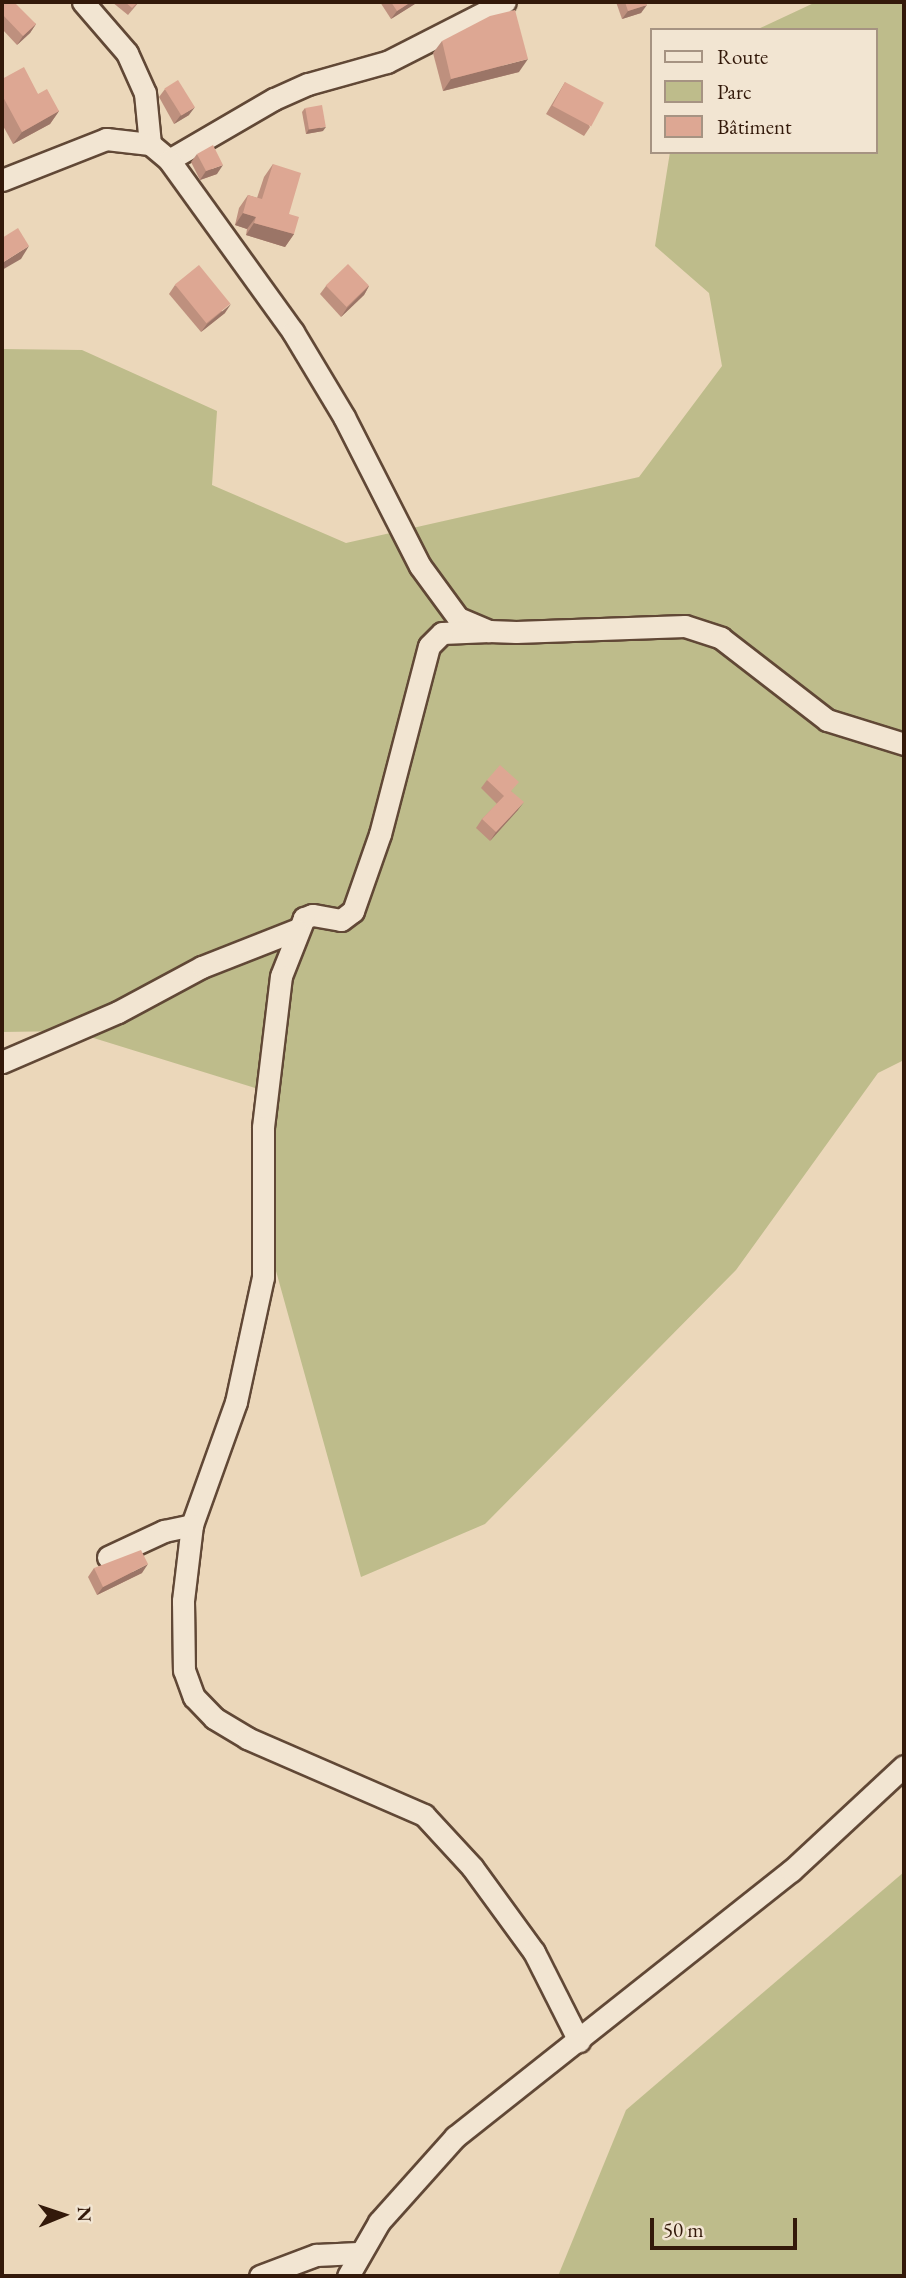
<!DOCTYPE html>
<html>
<head>
<meta charset="utf-8">
<style>
	body { margin:0 }
	#map { position:relative; width:906px; height:2278px; overflow:hidden; background:#ebd7ba; font-family:"EB Garamond",serif }
	div>[style] { position:absolute }
	[style*='--x'] { left:calc(var(--x)*1px); top:calc(var(--y)*1px); width:calc(var(--w)*1px); rotate:calc(var(--a)*1deg) }
	.green>* { inset:0; background:#bebc8b }
	.roads { filter:drop-shadow(2px 0 #614836) drop-shadow(-2px 0 #614836) drop-shadow(0 2px #614836) drop-shadow(0 -2px #614836) }
	.minor>* { height:21px; margin:-10.5px; padding:0 10.5px; transform-origin:10.5px; border-radius:10.5px; background:#f2e5d2 }
	.wall>* { inset:0; background:#be907e }
	.shaded-wall>* { inset:0; background:#9b7567 }
	.building>* { inset:0; background:#dda793; transform-origin:0 0 }
	span { translate:-50% -50%; white-space:nowrap; text-align:center; line-height:1.15; -webkit-text-stroke:6px #f2e5d2; paint-order:stroke }
	.frame { position:absolute; inset:0; border:4px solid #33190a; pointer-events:none }
	.legend { position:absolute; left:650px; top:28px; width:228px; height:126px; box-sizing:border-box; background:#f2e5d2; border:2px solid #a69382; margin:0; padding:9px 12px; list-style:none; font-size:21px; color:#33190a }
	.legend li { display:flex; align-items:center; gap:14px; height:35px }
	.legend b { width:35px; border:2px solid #a69382 }
	.north { position:absolute; left:28px; top:2180px; width:70px; height:70px; -webkit-text-stroke:5px #f2e5d2; paint-order:stroke; rotate:88deg; font-size:19px; font-weight:700; line-height:28px; text-align:center; color:#33190a }
	.north::after { content:''; display:block; margin:auto; width:24px; height:32px; background:#33190a; clip-path:polygon(50% 0,100% 100%,50% 72%,0 100%) }
	.scale { position:absolute; left:650px; top:2218px; width:147px; height:32px; box-sizing:border-box; border:4px solid #33190a; border-top:0; padding-left:9px; font-size:21px; line-height:24px; white-space:nowrap; color:#33190a; -webkit-text-stroke:5px #f2e5d2; paint-order:stroke }
</style>
</head>
<body>
<div id="map">
	<div class="green">
		<i style="clip-path:polygon(816px 2px,904px 2px,904px 1060px,878px 1073px,736px 1270px,485px 1524px,361px 1577px,266px 1235px,268px 1092px,71px 1031px,2px 1032px,2px 349px,82px 350px,217px 411px,212px 485px,346px 543px,639px 477px,722px 366px,709px 293px,655px 246px,670px 152px,876px 152px,876px 30px,756px 30px)"></i>
		<i style="clip-path:polygon(904px 1872px,904px 2276px,558px 2276px,626px 2110px)"></i>
	</div>
	<div class="roads">
		<div class="minor">
			<i style="--x:83;--y:2;--w:67;--a:49.2"></i>
			<i style="--x:127;--y:53;--w:44;--a:65.8"></i>
			<i style="--x:145;--y:93;--w:51;--a:84.4"></i>
			<i style="--x:169;--y:160;--w:121;--a:-30.2"></i>
			<i style="--x:274;--y:99;--w:37;--a:-24"></i>
			<i style="--x:308;--y:84;--w:82;--a:-15.6"></i>
			<i style="--x:387;--y:62;--w:132;--a:-27"></i>
			<i style="--x:2;--y:180;--w:112;--a:-21.5"></i>
			<i style="--x:106;--y:139;--w:44;--a:6.5"></i>
			<i style="--x:150;--y:144;--w:25;--a:40"></i>
			<i style="--x:169;--y:160;--w:212;--a:54.2"></i>
			<i style="--x:293;--y:332;--w:99;--a:59"></i>
			<i style="--x:344;--y:417;--w:167;--a:63"></i>
			<i style="--x:420;--y:566;--w:64;--a:53.8"></i>
			<i style="--x:458;--y:618;--w:34;--a:23"></i>
			<i style="--x:489;--y:631;--w:27;--a:2"></i>
			<i style="--x:516;--y:632;--w:169;--a:-2"></i>
			<i style="--x:685;--y:626;--w:38;--a:18"></i>
			<i style="--x:721;--y:638;--w:134;--a:37.7"></i>
			<i style="--x:827;--y:720;--w:81;--a:17.3"></i>
			<i style="--x:489;--y:631;--w:47;--a:177.6"></i>
			<i style="--x:442;--y:633;--w:18;--a:135"></i>
			<i style="--x:429;--y:646;--w:194;--a:104.6"></i>
			<i style="--x:380;--y:834;--w:82;--a:109.3"></i>
			<i style="--x:353;--y:911;--w:15;--a:143"></i>
			<i style="--x:341;--y:920;--w:29;--a:-170"></i>
			<i style="--x:312;--y:915;--w:9;--a:159"></i>
			<i style="--x:304;--y:918;--w:62;--a:111.6"></i>
			<i style="--x:281;--y:976;--w:152;--a:96.8"></i>
			<i style="--x:263;--y:1127;--w:150;--a:90"></i>
			<i style="--x:263;--y:1277;--w:128;--a:102.2"></i>
			<i style="--x:236;--y:1402;--w:131;--a:109.7"></i>
			<i style="--x:192;--y:1525;--w:77;--a:96.8"></i>
			<i style="--x:183;--y:1601;--w:69;--a:89.2"></i>
			<i style="--x:184;--y:1670;--w:29;--a:70"></i>
			<i style="--x:194;--y:1697;--w:29;--a:46"></i>
			<i style="--x:214;--y:1718;--w:39;--a:31"></i>
			<i style="--x:247;--y:1738;--w:193;--a:23.5"></i>
			<i style="--x:424;--y:1815;--w:71;--a:47.3"></i>
			<i style="--x:472;--y:1867;--w:105;--a:53.9"></i>
			<i style="--x:534;--y:1952;--w:100;--a:63.2"></i>
			<i style="--x:2;--y:1062;--w:126;--a:-23.3"></i>
			<i style="--x:118;--y:1012;--w:95;--a:-28.2"></i>
			<i style="--x:202;--y:967;--w:101;--a:-21.5"></i>
			<i style="--x:108;--y:1557;--w:62;--a:-24.9"></i>
			<i style="--x:164;--y:1531;--w:29;--a:-12"></i>
			<i style="--x:260;--y:2276;--w:60;--a:-20.6"></i>
			<i style="--x:316;--y:2255;--w:42;--a:-2.7"></i>
			<i style="--x:348;--y:2276;--w:62;--a:-60.1"></i>
			<i style="--x:379;--y:2222;--w:114;--a:-48.2"></i>
			<i style="--x:455;--y:2137;--w:429;--a:-38.4"></i>
			<i style="--x:791;--y:1871;--w:154;--a:-42.9"></i>
		</div>
	</div>
	<div class="wall">
		<i style="clip-path:polygon(2px 2px,36px 24px,30px 33px,17px 45px,2px 29px)"></i>
		<i style="clip-path:polygon(112px 2px,139px 2px,128px 15px)"></i>
		<i style="clip-path:polygon(380px 2px,418px 2px,391px 19px)"></i>
		<i style="clip-path:polygon(616px 2px,646px 2px,641px 13px,622px 19px)"></i>
		<i style="clip-path:polygon(442px 41px,519px 72px,443px 91px,433px 53px)"></i>
		<i style="clip-path:polygon(2px 79px,38px 94px,59px 111px,50px 124px,13px 144px,2px 124px)"></i>
		<i style="clip-path:polygon(565px 82px,590px 127px,584px 136px,546px 114px)"></i>
		<i style="clip-path:polygon(165px 89px,189px 115px,174px 124px,159px 97px)"></i>
		<i style="clip-path:polygon(305px 108px,323px 131px,306px 134px,302px 112px)"></i>
		<i style="clip-path:polygon(197px 154px,217px 174px,200px 180px,191px 162px)"></i>
		<i style="clip-path:polygon(273px 164px,289px 214px,294px 234px,285px 247px,246px 235px,247px 229px,235px 225px,239px 208px,248px 195px,257px 198px,264px 177px)"></i>
		<i style="clip-path:polygon(175px 285px,225px 313px,201px 332px,169px 294px)"></i>
		<i style="clip-path:polygon(326px 286px,369px 286px,364px 295px,341px 317px,320px 294px)"></i>
		<i style="clip-path:polygon(487px 780px,512px 792px,518px 810px,490px 841px,476px 828px,482px 819px,497px 804px,481px 788px)"></i>
		<i style="clip-path:polygon(94px 1568px,142px 1573px,97px 1595px,88px 1577px)"></i>
	</div>
	<div class="shaded-wall">
		<i style="clip-path:polygon(411px 2px,418px 2px,391px 19px,397px 11px)"></i>
		<i style="clip-path:polygon(647px 5px,641px 13px,622px 19px,628px 11px)"></i>
		<i style="clip-path:polygon(36px 24px,30px 33px,17px 45px,23px 36px)"></i>
		<i style="clip-path:polygon(528px 59px,519px 72px,443px 91px,451px 79px)"></i>
		<i style="clip-path:polygon(195px 107px,189px 115px,174px 124px,180px 116px)"></i>
		<i style="clip-path:polygon(59px 111px,50px 124px,13px 144px,22px 132px)"></i>
		<i style="clip-path:polygon(326px 127px,323px 131px,306px 134px,309px 129px)"></i>
		<i style="clip-path:polygon(223px 165px,217px 174px,200px 180px,206px 171px)"></i>
		<i style="clip-path:polygon(243px 213px,256px 217px,247px 229px,235px 225px)"></i>
		<i style="clip-path:polygon(254px 223px,294px 234px,285px 247px,246px 235px)"></i>
		<i style="clip-path:polygon(29px 246px,21px 259px,2px 270px,2px 263px)"></i>
		<i style="clip-path:polygon(369px 286px,364px 295px,341px 317px,347px 308px)"></i>
		<i style="clip-path:polygon(231px 304px,225px 313px,201px 332px,207px 324px)"></i>
		<i style="clip-path:polygon(524px 802px,518px 810px,490px 841px,496px 832px)"></i>
		<i style="clip-path:polygon(148px 1564px,142px 1573px,97px 1595px,103px 1587px)"></i>
	</div>
	<div class="building">
		<i style="clip-path:polygon(2px 2px,14px 2px,36px 24px,23px 36px,2px 14px)"></i>
		<i style="clip-path:polygon(125px 2px,138px 2px,132px 8px)"></i>
		<i style="clip-path:polygon(391px 2px,411px 2px,397px 11px)"></i>
		<i style="clip-path:polygon(625px 2px,646px 2px,647px 5px,628px 11px)"></i>
		<i style="clip-path:polygon(515px 10px,528px 59px,451px 79px,442px 41px,490px 16px)"></i>
		<i style="clip-path:polygon(24px 67px,38px 94px,47px 89px,59px 111px,22px 132px,2px 95px,2px 79px)"></i>
		<i style="left:178px;top:80px;width:32px;height:16px;rotate:58deg"></i>
		<i style="left:565px;top:82px;width:44px;height:27px;rotate:28deg"></i>
		<i style="left:322px;top:105px;width:22px;height:17px;rotate:80deg"></i>
		<i style="clip-path:polygon(213px 145px,223px 165px,206px 171px,197px 154px)"></i>
		<i style="clip-path:polygon(273px 164px,301px 173px,289px 214px,299px 217px,294px 234px,254px 223px,256px 217px,243px 213px,248px 195px,262px 199px)"></i>
		<i style="clip-path:polygon(18px 228px,29px 246px,2px 263px,2px 238px)"></i>
		<i style="left:348px;top:264px;width:30px;height:31px;rotate:46deg"></i>
		<i style="left:199px;top:265px;width:50px;height:31px;rotate:51deg"></i>
		<i style="clip-path:polygon(500px 765px,519px 782px,511px 791px,524px 802px,496px 832px,482px 819px,504px 796px,487px 780px)"></i>
		<i style="clip-path:polygon(141px 1550px,148px 1564px,103px 1587px,94px 1568px)"></i>
	</div>
	<div class="frame"></div>
	<ul class="legend">
	<li><b style="height:9px;background:#f2e5d2"></b>Route</li>
	<li><b style="height:19px;background:#bebc8b"></b>Parc</li>
	<li><b style="height:19px;background:#dda793"></b>Bâtiment</li>
	</ul>
	<div class="north">N</div>
	<div class="scale">50 m</div>
</div>
</body>
</html>
